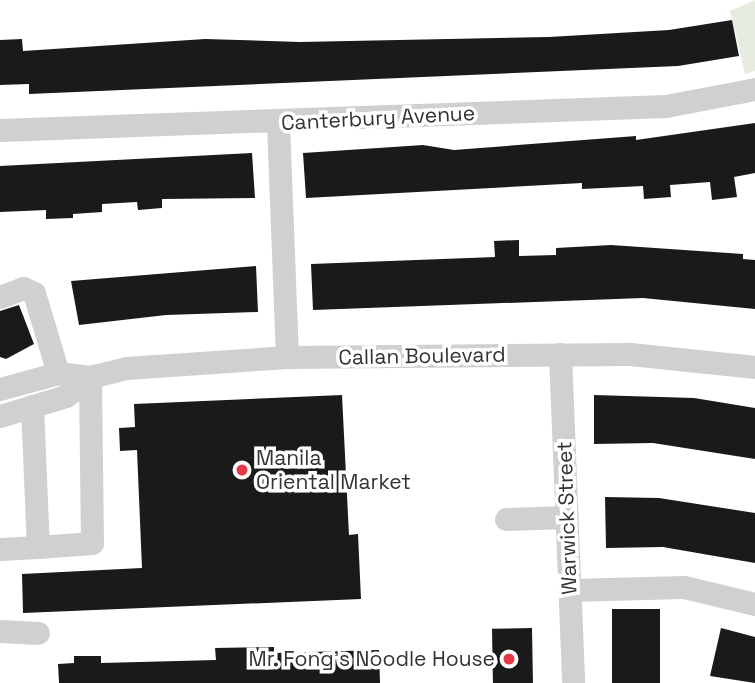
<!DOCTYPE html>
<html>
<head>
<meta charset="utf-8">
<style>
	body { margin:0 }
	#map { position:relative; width:755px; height:683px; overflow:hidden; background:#fff; font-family:"Space Grotesk",sans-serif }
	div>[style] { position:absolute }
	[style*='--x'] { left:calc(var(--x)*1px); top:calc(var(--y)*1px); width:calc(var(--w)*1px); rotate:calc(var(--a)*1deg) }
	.green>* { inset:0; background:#e6ecdf }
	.building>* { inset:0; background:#1a1a1a; transform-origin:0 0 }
	.minor>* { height:23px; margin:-11.5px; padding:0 11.5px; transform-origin:11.5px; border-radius:11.5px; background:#d0d0d0 }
	.dots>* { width:19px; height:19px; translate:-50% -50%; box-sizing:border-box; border:4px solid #fff; border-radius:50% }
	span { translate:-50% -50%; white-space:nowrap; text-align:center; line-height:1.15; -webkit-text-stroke:7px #fff; paint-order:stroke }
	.street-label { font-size:21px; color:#333 }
	.poi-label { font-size:21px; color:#333 }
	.left { translate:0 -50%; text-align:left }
	.right { translate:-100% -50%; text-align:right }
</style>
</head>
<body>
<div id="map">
	<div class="green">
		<i style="clip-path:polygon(755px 0,755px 71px,745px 74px,730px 11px)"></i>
	</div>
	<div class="building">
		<i style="clip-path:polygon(732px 20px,739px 56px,678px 66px,29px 94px,29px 84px,0 85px,0 40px,22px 39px,23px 51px,205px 39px,300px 42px,549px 37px,669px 30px)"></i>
		<i style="clip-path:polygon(755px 123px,755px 173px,734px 177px,737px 197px,712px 200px,710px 182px,670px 185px,671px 197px,644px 199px,643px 186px,582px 189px,582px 183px,306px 198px,303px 153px,423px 145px,454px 150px,636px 136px,636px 140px)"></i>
		<i style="clip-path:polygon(252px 153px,255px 198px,162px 199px,162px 208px,138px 210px,137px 202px,102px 204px,102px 212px,73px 214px,73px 218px,46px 219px,46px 210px,0 212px,0 166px)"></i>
		<i style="clip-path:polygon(519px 240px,519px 256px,556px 255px,556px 248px,611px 245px,743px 254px,743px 259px,755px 260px,755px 309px,643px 298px,313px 310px,311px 264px,495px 257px,494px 241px)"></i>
		<i style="clip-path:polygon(256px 266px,258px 312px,166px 315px,79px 325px,71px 281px)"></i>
		<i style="clip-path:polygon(19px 305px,34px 344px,6px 359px,0 357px,0 311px)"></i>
		<i style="clip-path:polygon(342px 395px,349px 535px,358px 534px,361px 599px,23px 613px,22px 574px,142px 568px,137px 450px,120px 451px,119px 428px,135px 427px,134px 404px)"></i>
		<i style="clip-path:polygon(594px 395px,694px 398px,755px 408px,755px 459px,653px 443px,594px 444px)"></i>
		<i style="clip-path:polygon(605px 497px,659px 498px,755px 513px,755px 563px,663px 547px,606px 548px)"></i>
		<i style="left:612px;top:609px;width:48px;height:74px"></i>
		<i style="left:532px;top:628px;width:55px;height:40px;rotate:89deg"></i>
		<i style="clip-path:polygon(721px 628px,755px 637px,755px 683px,710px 676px)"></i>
		<i style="clip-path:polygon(274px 647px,274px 653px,379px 650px,380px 683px,59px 683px,58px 664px,74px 663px,74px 656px,101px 656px,101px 663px,216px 660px,215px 648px)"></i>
	</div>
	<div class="minor">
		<i style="--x:278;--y:123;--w:234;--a:87.8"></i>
		<i style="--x:0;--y:130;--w:666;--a:-2.06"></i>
		<i style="--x:666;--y:106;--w:91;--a:-10.8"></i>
		<i style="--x:0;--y:297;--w:25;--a:-21"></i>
		<i style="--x:23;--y:288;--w:12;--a:24"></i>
		<i style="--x:34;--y:293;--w:84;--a:73.3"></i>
		<i style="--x:560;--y:354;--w:329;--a:87.7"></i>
		<i style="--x:0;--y:389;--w:60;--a:-15.4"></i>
		<i style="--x:58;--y:373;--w:32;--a:7"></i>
		<i style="--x:90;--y:377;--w:37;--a:-14"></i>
		<i style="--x:126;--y:368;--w:161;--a:-3.9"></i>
		<i style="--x:287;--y:357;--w:343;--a:-0.5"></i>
		<i style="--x:630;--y:354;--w:126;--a:5.9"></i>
		<i style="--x:32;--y:406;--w:141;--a:87.6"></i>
		<i style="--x:38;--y:547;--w:54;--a:-4.2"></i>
		<i style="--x:92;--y:543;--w:166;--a:-90.7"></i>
		<i style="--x:0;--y:416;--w:69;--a:-16.9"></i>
		<i style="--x:66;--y:396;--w:31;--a:-38"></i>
		<i style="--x:506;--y:519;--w:61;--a:-1.9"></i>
		<i style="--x:0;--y:549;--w:38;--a:-3"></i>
		<i style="--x:570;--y:590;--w:114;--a:-1.5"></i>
		<i style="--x:684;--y:587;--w:73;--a:13.5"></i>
		<i style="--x:0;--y:631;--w:38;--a:3"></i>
	</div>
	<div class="dots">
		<i style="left:242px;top:470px;background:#e63946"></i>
		<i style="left:509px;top:659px;background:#e63946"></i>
	</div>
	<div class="street-label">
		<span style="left:378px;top:118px;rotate:-3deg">Canterbury Avenue</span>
		<span style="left:422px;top:356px;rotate:-1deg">Callan Boulevard</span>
		<span style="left:567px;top:518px;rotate:-92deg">Warwick Street</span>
	</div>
	<div class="poi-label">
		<span class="left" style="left:256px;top:470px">Manila<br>Oriental Market</span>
		<span class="right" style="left:495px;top:659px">Mr. Fong's Noodle House</span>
	</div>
</div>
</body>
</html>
